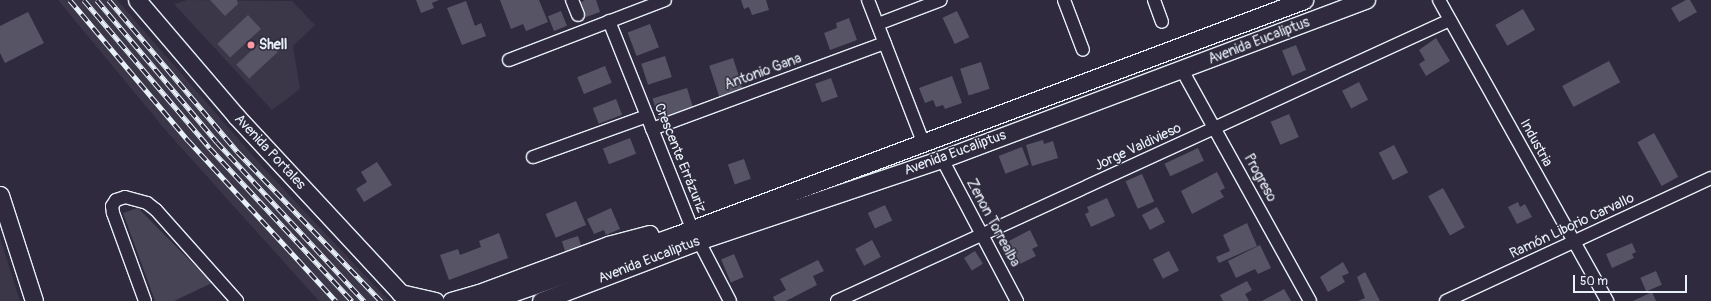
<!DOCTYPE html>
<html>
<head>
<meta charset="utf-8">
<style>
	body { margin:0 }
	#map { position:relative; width:1711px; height:301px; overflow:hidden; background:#2f2a3d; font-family:Pangolin,sans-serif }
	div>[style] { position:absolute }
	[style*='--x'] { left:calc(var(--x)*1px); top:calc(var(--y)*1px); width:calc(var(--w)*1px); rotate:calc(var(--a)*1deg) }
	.built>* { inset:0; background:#3b3749 }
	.green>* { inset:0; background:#464455 }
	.building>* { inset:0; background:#575565; transform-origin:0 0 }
	.roads { filter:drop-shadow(1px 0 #e8f1f8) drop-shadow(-1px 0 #e8f1f8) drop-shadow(0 1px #e8f1f8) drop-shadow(0 -1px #e8f1f8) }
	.street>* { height:12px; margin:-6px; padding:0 6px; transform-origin:6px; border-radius:6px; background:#2f2a3d }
	.secondary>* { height:17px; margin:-8.5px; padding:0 8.5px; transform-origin:8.5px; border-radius:8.5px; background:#2f2a3d }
	.rail>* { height:4.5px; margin-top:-2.25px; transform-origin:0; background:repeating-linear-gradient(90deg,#2f2a3d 0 9px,#e8f1f8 0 18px); box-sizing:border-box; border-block:1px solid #e8f1f8 }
	.dots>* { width:11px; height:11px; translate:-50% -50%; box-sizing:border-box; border:2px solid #2f2a3d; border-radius:50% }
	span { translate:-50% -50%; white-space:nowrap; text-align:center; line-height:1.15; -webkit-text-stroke:3px #2f2a3d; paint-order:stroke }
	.street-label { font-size:14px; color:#e8f1f8 }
	.poi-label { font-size:14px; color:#e8f1f8; font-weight:700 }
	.left { translate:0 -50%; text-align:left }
	.scale { position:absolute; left:1573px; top:275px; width:114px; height:18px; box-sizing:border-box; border:2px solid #e8f1f8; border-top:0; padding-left:5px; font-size:12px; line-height:14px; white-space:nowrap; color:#e8f1f8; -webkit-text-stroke:3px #2f2a3d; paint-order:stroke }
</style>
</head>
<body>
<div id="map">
	<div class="built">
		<i style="clip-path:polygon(58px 0,117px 0,259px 163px,389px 301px,319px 301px,168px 133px)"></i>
		<i style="clip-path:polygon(187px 0,292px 1px,315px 25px,293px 46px,300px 89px,272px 110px,174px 4px)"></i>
		<i style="clip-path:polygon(0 238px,20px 301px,0 301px)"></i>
	</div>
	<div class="green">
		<i style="clip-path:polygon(138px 208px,212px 283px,174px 301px,155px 301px,123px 213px)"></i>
	</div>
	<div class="building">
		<i style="clip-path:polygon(210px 0,237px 0,238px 4px,225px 16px)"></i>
		<i style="clip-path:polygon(416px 0,439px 0,432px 3px,434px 8px,421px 13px)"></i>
		<i style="clip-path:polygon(500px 0,539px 0,548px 22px,526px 31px,523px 24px,511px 29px)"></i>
		<i style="clip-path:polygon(585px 0,596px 0,600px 12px,586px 17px,581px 2px)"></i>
		<i style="clip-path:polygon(741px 0,766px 0,769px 10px,752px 15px,749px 7px,744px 9px)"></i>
		<i style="clip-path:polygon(1686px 0,1690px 0,1697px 12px,1679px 22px,1671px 8px)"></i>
		<i style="clip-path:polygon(466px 1px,475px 26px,481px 23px,486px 36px,462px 45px,447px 8px)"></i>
		<i style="left:1523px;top:9px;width:24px;height:32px;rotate:60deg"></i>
		<i style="left:561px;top:11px;width:16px;height:14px;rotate:68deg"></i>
		<i style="left:957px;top:11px;width:29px;height:16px;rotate:65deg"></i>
		<i style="clip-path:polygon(28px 12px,44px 43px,5px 63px,0 53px,0 26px)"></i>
		<i style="left:248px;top:15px;width:19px;height:42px;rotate:47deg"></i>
		<i style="clip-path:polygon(849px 18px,857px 40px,830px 50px,824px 33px,837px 28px,836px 23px)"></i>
		<i style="left:650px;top:24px;width:25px;height:24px;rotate:69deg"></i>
		<i style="left:267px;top:36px;width:19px;height:42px;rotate:47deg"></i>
		<i style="clip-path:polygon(1436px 38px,1450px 61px,1426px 76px,1419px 64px,1425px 60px,1419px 50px)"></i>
		<i style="left:1296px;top:45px;width:27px;height:15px;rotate:68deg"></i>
		<i style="left:665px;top:56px;width:22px;height:25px;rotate:72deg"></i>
		<i style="left:733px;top:58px;width:32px;height:25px;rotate:72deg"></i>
		<i style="left:1609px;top:61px;width:24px;height:53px;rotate:62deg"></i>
		<i style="left:981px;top:62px;width:28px;height:22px;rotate:72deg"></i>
		<i style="left:605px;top:66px;width:18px;height:30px;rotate:68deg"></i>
		<i style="clip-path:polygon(952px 76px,962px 103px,945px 109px,943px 105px,936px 107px,933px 100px,925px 103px,919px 88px)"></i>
		<i style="left:831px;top:78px;width:20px;height:17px;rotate:70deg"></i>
		<i style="left:1359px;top:82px;width:20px;height:19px;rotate:63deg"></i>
		<i style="left:687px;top:88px;width:21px;height:36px;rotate:73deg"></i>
		<i style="left:616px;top:99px;width:17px;height:25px;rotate:69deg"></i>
		<i style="left:1289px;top:114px;width:25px;height:20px;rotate:67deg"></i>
		<i style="left:1654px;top:133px;width:50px;height:19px;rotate:61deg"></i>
		<i style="left:630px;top:138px;width:17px;height:29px;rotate:69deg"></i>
		<i style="clip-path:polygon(1043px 140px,1044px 144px,1053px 141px,1058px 158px,1032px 166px,1026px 145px)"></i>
		<i style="left:1394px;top:145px;width:31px;height:17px;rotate:63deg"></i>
		<i style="left:1022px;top:147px;width:19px;height:25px;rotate:69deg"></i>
		<i style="left:1198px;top:148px;width:14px;height:37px;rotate:65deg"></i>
		<i style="left:744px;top:159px;width:21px;height:17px;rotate:71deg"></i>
		<i style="clip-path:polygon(377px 162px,392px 185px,364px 202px,356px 189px,367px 182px,361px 172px)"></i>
		<i style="clip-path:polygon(1217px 172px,1225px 188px,1220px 191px,1224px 197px,1192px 214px,1181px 191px)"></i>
		<i style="left:1142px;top:174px;width:30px;height:18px;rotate:66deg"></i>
		<i style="left:1443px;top:188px;width:45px;height:17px;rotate:61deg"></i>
		<i style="clip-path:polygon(1107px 198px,1115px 216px,1091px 227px,1085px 214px,1089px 212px,1087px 207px)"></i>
		<i style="left:576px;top:201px;width:26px;height:33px;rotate:67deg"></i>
		<i style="clip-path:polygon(1518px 202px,1520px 207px,1525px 204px,1532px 217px,1517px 224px,1508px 207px)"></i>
		<i style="left:885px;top:205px;width:17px;height:19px;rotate:65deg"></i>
		<i style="left:1157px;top:207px;width:17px;height:17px;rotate:62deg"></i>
		<i style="clip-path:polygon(611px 208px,620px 229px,606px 235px,604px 230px,594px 234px,587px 219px)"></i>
		<i style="clip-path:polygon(1247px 223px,1257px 246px,1219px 263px,1216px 257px,1230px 251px,1223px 235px)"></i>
		<i style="clip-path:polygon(1030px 230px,1038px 246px,1032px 249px,1036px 256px,1020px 264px,1009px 241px)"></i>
		<i style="clip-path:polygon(499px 233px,508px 258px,449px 280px,440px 255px,458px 249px,460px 255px,481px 247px,479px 241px)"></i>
		<i style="left:578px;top:236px;width:13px;height:17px;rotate:72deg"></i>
		<i style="left:872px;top:240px;width:19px;height:19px;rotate:62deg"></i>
		<i style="clip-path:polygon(1632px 243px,1636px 252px,1632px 254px,1634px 258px,1612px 268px,1606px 254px)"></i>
		<i style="clip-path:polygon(1260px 245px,1271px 268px,1258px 274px,1255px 269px,1236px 278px,1228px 261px)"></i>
		<i style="left:975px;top:251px;width:15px;height:13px;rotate:58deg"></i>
		<i style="left:1169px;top:251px;width:22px;height:18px;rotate:63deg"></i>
		<i style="left:734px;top:254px;width:25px;height:14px;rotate:67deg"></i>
		<i style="clip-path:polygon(818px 260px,824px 271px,813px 276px,817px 285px,786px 301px,775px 301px,773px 297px,786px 290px,780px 279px)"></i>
		<i style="clip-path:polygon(1343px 262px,1349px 273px,1342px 276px,1345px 282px,1328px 292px,1320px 277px)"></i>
		<i style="left:1656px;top:271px;width:15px;height:17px;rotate:67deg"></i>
		<i style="clip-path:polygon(1365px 272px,1380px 301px,1358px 301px,1365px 298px,1357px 277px)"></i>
		<i style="clip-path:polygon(1247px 281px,1252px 290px,1245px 294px,1249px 301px,1223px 301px,1220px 295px)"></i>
		<i style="clip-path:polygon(1284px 289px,1291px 301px,1262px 301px)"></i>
		<i style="clip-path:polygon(1652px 292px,1656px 301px,1633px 301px)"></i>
	</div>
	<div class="roads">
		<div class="street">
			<i style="--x:572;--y:0;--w:16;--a:68"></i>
			<i style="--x:868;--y:0;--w:152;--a:68.8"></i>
			<i style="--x:1064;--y:0;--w:53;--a:69.2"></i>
			<i style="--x:1154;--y:0;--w:23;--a:70"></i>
			<i style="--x:1439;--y:0;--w:345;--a:60.8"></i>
			<i style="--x:609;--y:21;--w:223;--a:68.2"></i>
			<i style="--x:692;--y:228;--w:82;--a:62.5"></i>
			<i style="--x:878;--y:24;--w:67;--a:-20.9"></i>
			<i style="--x:509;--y:60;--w:167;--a:-21"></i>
			<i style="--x:1182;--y:70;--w:264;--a:61"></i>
			<i style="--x:652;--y:129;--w:248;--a:-20.3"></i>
			<i style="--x:533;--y:157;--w:121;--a:-19.8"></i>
			<i style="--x:942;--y:159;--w:161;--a:62.2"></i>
			<i style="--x:145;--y:301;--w:94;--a:-110"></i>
			<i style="--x:113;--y:213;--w:7;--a:-98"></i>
			<i style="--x:112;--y:206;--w:7;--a:-56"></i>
			<i style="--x:116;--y:200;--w:9;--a:-18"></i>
			<i style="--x:125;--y:197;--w:23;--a:15"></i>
			<i style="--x:147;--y:203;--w:11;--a:38"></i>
			<i style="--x:156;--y:210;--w:122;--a:48.3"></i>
			<i style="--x:837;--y:301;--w:674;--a:-24.63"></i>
			<i style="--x:1446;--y:301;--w:292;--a:-24.9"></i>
		</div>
		<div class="secondary">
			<i style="--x:137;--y:0;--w:153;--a:49.5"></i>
			<i style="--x:236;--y:116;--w:253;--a:47.1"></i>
			<i style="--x:0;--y:195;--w:111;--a:72.2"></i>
			<i style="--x:400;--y:293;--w:36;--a:13"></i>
			<i style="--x:451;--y:301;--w:29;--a:-16"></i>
			<i style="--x:479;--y:293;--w:138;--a:-20.4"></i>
			<i style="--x:608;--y:245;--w:43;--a:-14.7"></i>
			<i style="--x:489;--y:301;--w:196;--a:-19.4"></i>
			<i style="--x:674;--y:236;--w:673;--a:-20.54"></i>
			<i style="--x:541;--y:301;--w:168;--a:-20.9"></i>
			<i style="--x:698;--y:241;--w:257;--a:-18.6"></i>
			<i style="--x:942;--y:159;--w:453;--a:-20.6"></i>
		</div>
	</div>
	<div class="rail">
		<i style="--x:70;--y:0;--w:183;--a:49.9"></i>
		<i style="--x:188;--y:140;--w:219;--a:47.4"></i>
		<i style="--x:84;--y:0;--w:194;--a:49.6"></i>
		<i style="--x:210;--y:148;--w:209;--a:47.1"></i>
		<i style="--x:97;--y:0;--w:186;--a:49.8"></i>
		<i style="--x:217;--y:142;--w:217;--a:47.2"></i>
		<i style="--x:109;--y:0;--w:199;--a:49.7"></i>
		<i style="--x:238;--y:152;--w:207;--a:46.2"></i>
	</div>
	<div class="dots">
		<i style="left:251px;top:45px;background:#ff9aa2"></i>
	</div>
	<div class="street-label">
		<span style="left:1259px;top:41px;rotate:-21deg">Avenida Eucaliptus</span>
		<span style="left:763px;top:72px;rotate:-20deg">Antonio Gana</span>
		<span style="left:1536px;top:143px;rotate:61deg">Industria</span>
		<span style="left:1138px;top:147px;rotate:-25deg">Jorge Valdivieso</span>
		<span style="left:270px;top:152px;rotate:47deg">Avenida Portales</span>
		<span style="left:955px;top:153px;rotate:-20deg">Avenida Eucaliptus</span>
		<span style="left:680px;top:158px;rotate:68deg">Crescente Errázuriz</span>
		<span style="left:1260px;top:178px;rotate:61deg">Progreso</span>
		<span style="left:993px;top:223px;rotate:62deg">Zenon Torrealba</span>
		<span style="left:1572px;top:226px;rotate:-25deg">Ramón Liborio Carvallo</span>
		<span style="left:649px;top:260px;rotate:-21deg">Avenida Eucaliptus</span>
	</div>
	<div class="poi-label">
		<span class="left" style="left:259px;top:45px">Shell</span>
	</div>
	<div class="scale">50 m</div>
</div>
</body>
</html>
